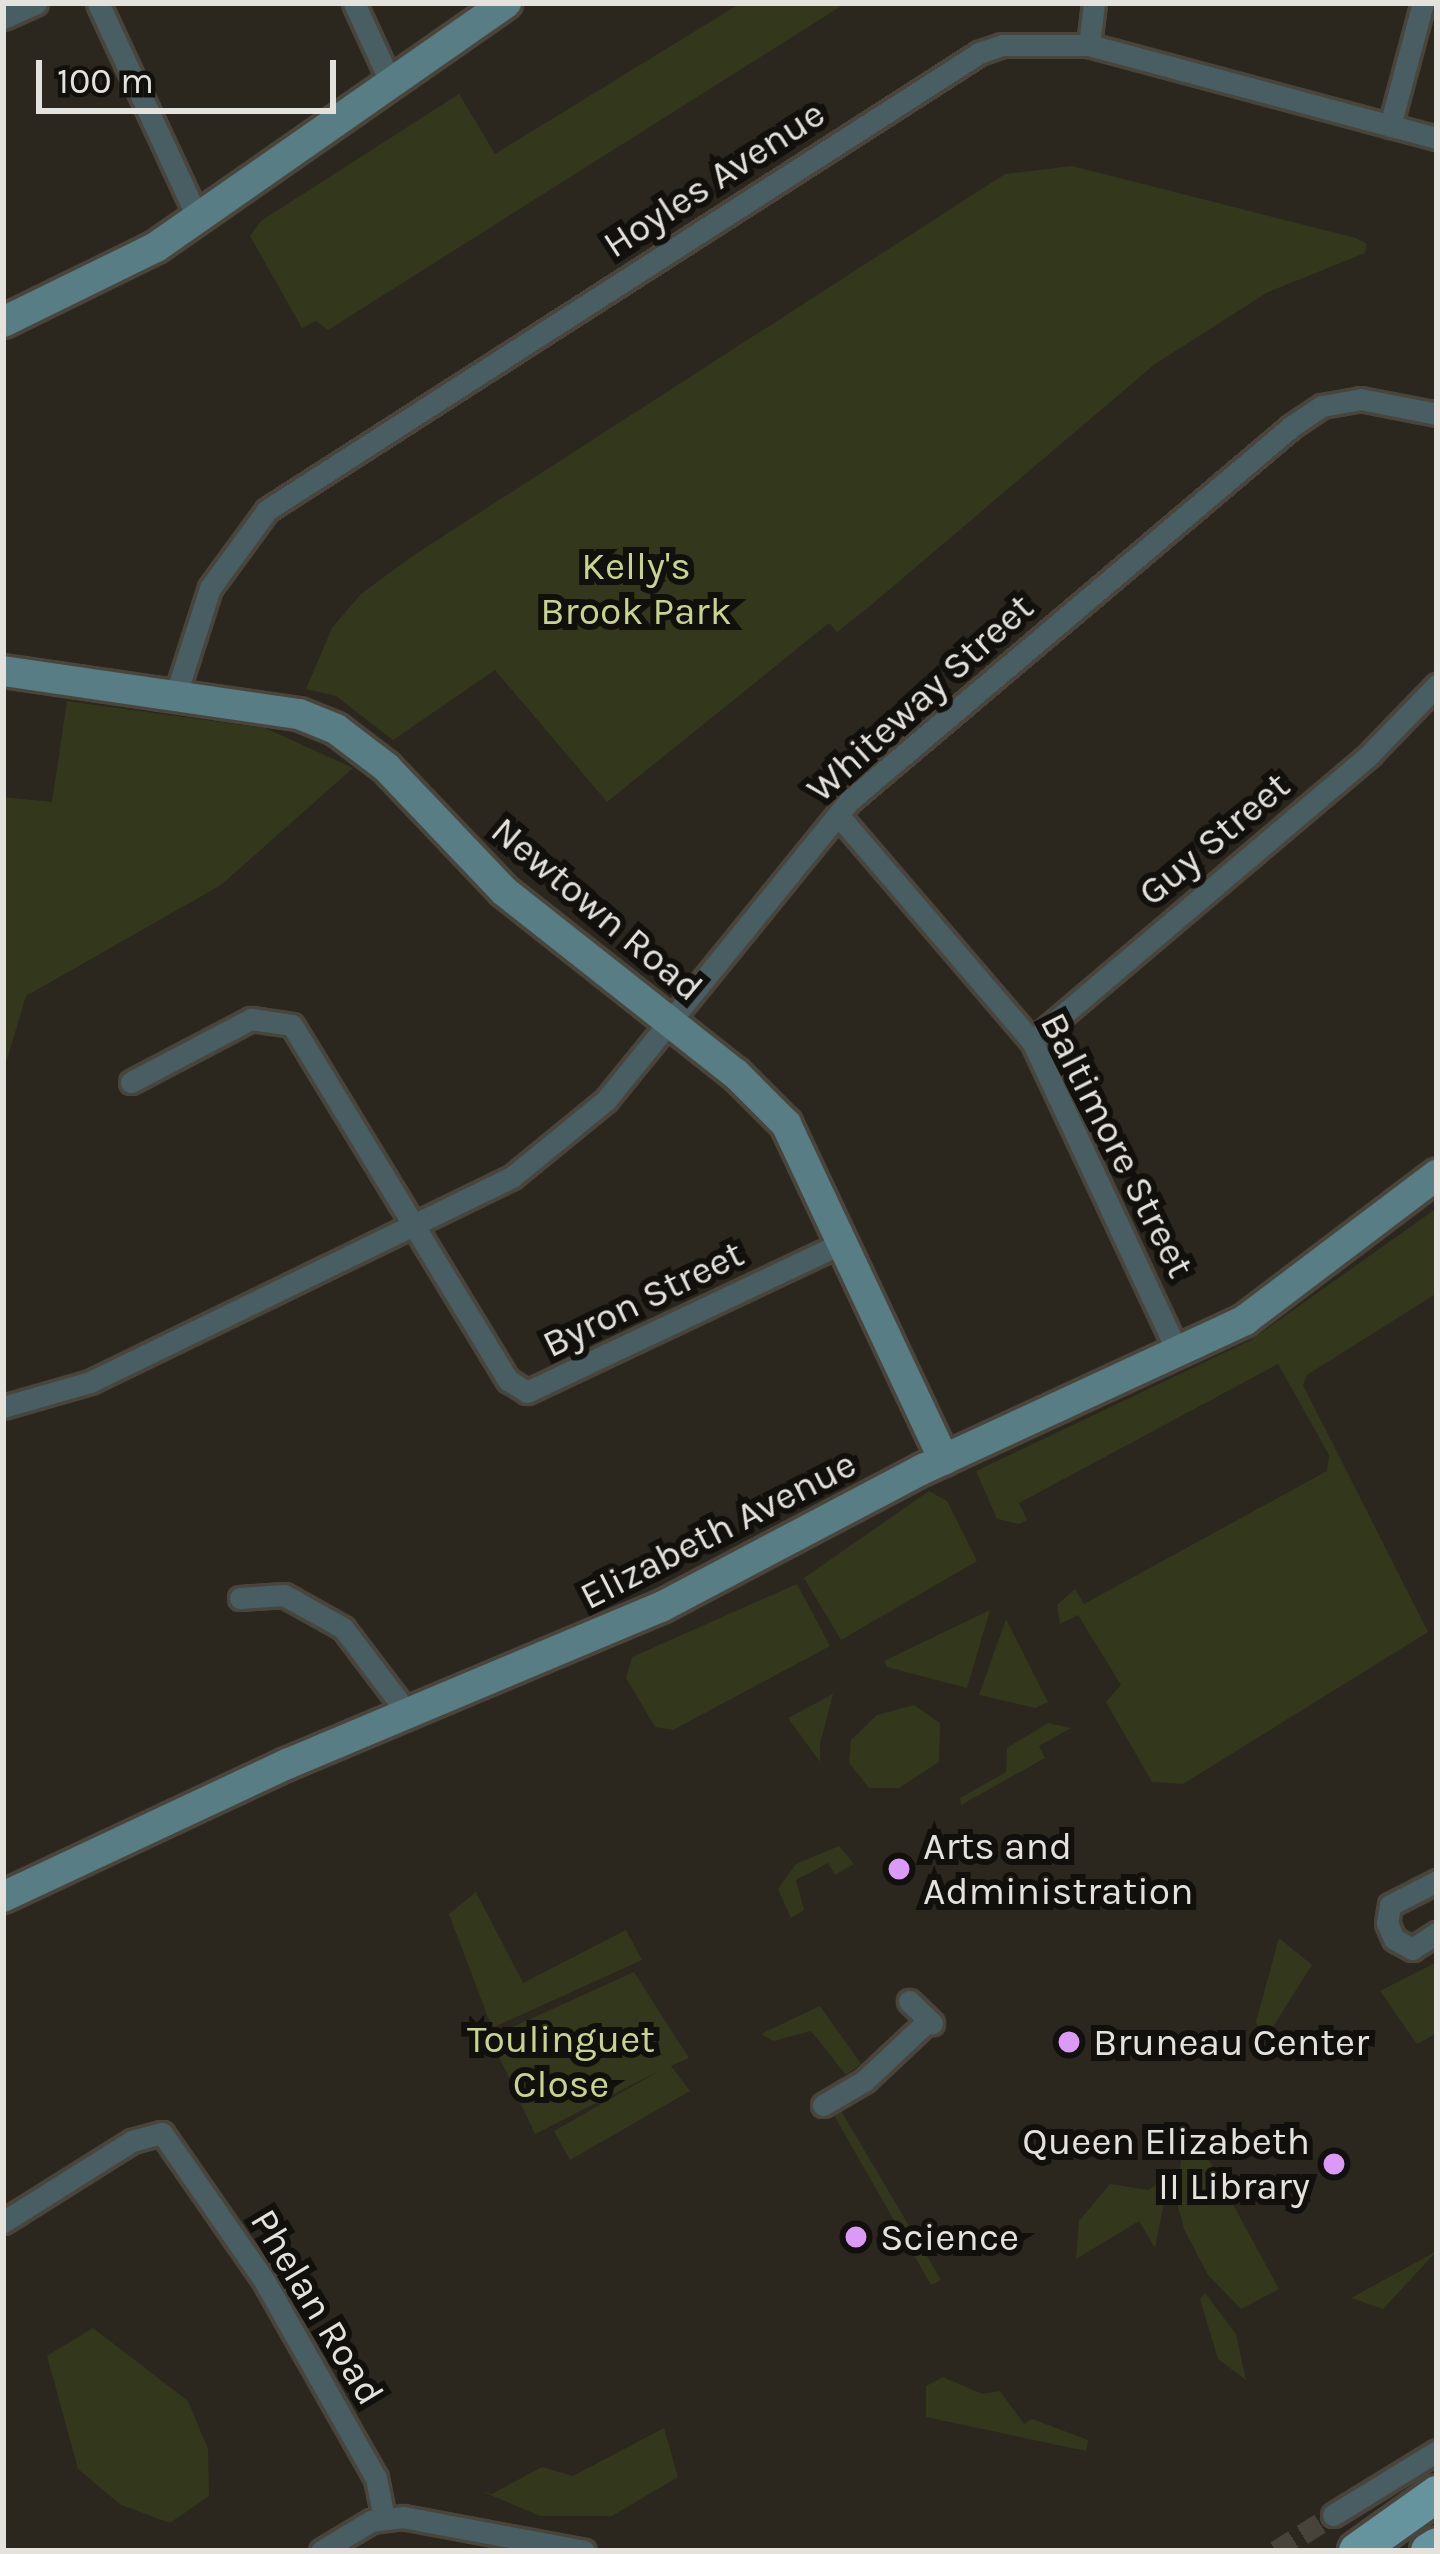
<!DOCTYPE html>
<html>
<head>
<meta charset="utf-8">
<style>
	body { margin:0 }
	#map { position:relative; width:1440px; height:2554px; overflow:hidden; background:#2b271e; font-family:Karla,sans-serif }
	div>[style] { position:absolute }
	[style*='--x'] { left:calc(var(--x)*1px); top:calc(var(--y)*1px); width:calc(var(--w)*1px); rotate:calc(var(--a)*1deg) }
	.green>* { inset:0; background:#33371c }
	.street-tunnel>* { height:21px; margin-top:-10.5px; transform-origin:0; background:repeating-linear-gradient(90deg,#47433a 0 21px,transparent 0 31px) }
	.roads { filter:drop-shadow(3px 0 #49453c) drop-shadow(-3px 0 #49453c) drop-shadow(0 3px #49453c) drop-shadow(0 -3px #49453c) }
	.street>* { height:21px; margin:-10.5px; padding:0 10.5px; transform-origin:10.5px; border-radius:10.5px; background:#485e63 }
	.secondary>* { height:30px; margin:-15px; padding:0 15px; transform-origin:15px; border-radius:15px; background:#597d84 }
	.primary>* { height:36px; margin:-18px; padding:0 18px; transform-origin:18px; border-radius:18px; background:#65949e }
	.dots>* { width:33px; height:33px; translate:-50% -50%; box-sizing:border-box; border:6px solid #12100c; border-radius:50% }
	span { translate:-50% -50%; white-space:nowrap; text-align:center; line-height:1.15; -webkit-text-stroke:12px #12100c; paint-order:stroke }
	.street-label { font-size:39px; color:#e4e2dc }
	.park-label { font-size:39px; color:#c7d48e }
	.poi-label { font-size:39px; color:#e4e2dc }
	.left { translate:0 -50%; text-align:left }
	.right { translate:-100% -50%; text-align:right }
	.frame { position:absolute; inset:0; border:6px solid #e4e2dc; pointer-events:none }
	.scale { position:absolute; left:36px; top:60px; width:300px; height:54px; box-sizing:border-box; border:6px solid #e4e2dc; border-top:0; padding-left:15px; font-size:36px; line-height:42px; white-space:nowrap; color:#e4e2dc; -webkit-text-stroke:9px #12100c; paint-order:stroke }
</style>
</head>
<body>
<div id="map">
	<div class="green">
		<i style="clip-path:polygon(741px 3px,846px 3px,328px 330px,316px 321px,302px 328px,250px 236px,261px 221px,459px 94px,495px 154px)"></i>
		<i style="clip-path:polygon(1072px 166px,1356px 238px,1367px 244px,1365px 253px,1268px 292px,1155px 364px,870px 606px,837px 632px,829px 623px,607px 802px,495px 670px,393px 740px,336px 696px,306px 689px,332px 628px,361px 594px,414px 555px,1005px 174px)"></i>
		<i style="clip-path:polygon(67px 701px,265px 728px,353px 768px,221px 885px,26px 996px,3px 1073px,3px 797px,52px 802px)"></i>
		<i style="clip-path:polygon(1437px 1208px,1437px 1293px,1307px 1375px,1303px 1385px,1428px 1632px,1183px 1784px,1152px 1782px,1106px 1702px,1121px 1685px,1078px 1615px,1060px 1624px,1057px 1605px,1075px 1589px,1084px 1604px,1327px 1471px,1329px 1455px,1278px 1364px,1019px 1503px,1027px 1520px,1019px 1524px,997px 1519px,976px 1471px,1251px 1340px)"></i>
		<i style="clip-path:polygon(929px 1491px,947px 1501px,977px 1561px,841px 1640px,804px 1578px)"></i>
		<i style="clip-path:polygon(797px 1584px,830px 1646px,673px 1730px,655px 1727px,626px 1678px,632px 1657px)"></i>
		<i style="clip-path:polygon(990px 1610px,967px 1688px,887px 1667px,884px 1661px)"></i>
		<i style="clip-path:polygon(1006px 1619px,1048px 1702px,1035px 1708px,979px 1695px)"></i>
		<i style="clip-path:polygon(833px 1694px,820px 1744px,820px 1762px,788px 1718px)"></i>
		<i style="clip-path:polygon(914px 1705px,940px 1723px,939px 1762px,899px 1788px,869px 1788px,849px 1763px,851px 1740px,877px 1715px)"></i>
		<i style="clip-path:polygon(1048px 1723px,1071px 1728px,1039px 1746px,1045px 1758px,961px 1805px,960px 1798px,1006px 1772px,1007px 1748px)"></i>
		<i style="clip-path:polygon(839px 1846px,854px 1864px,835px 1875px,828px 1863px,796px 1880px,804px 1910px,791px 1918px,778px 1889px,796px 1864px)"></i>
		<i style="clip-path:polygon(476px 1892px,523px 1983px,626px 1930px,642px 1960px,492px 2028px,449px 1914px)"></i>
		<i style="clip-path:polygon(1279px 1938px,1312px 1965px,1265px 2039px,1256px 2022px)"></i>
		<i style="clip-path:polygon(1437px 1962px,1437px 2033px,1417px 2044px,1380px 1991px)"></i>
		<i style="clip-path:polygon(634px 1972px,689px 2058px,671px 2066px,690px 2091px,570px 2160px,554px 2131px,661px 2070px,535px 2134px,490px 2037px)"></i>
		<i style="clip-path:polygon(820px 2006px,861px 2064px,846px 2075px,811px 2031px,773px 2041px,761px 2034px)"></i>
		<i style="clip-path:polygon(840px 2109px,941px 2280px,931px 2285px,832px 2112px)"></i>
		<i style="clip-path:polygon(1193px 2131px,1279px 2289px,1241px 2309px,1208px 2275px,1184px 2229px,1176px 2199px,1184px 2137px)"></i>
		<i style="clip-path:polygon(1170px 2172px,1155px 2248px,1139px 2221px,1076px 2259px,1079px 2221px,1110px 2184px,1149px 2190px)"></i>
		<i style="clip-path:polygon(1437px 2251px,1383px 2309px,1351px 2298px)"></i>
		<i style="clip-path:polygon(1205px 2293px,1236px 2334px,1246px 2380px,1218px 2359px,1200px 2299px)"></i>
		<i style="clip-path:polygon(93px 2328px,188px 2401px,208px 2449px,209px 2496px,170px 2523px,121px 2505px,78px 2469px,47px 2356px)"></i>
		<i style="clip-path:polygon(943px 2377px,982px 2394px,1000px 2391px,1024px 2424px,1032px 2419px,1088px 2440px,1086px 2451px,926px 2417px,926px 2386px)"></i>
		<i style="clip-path:polygon(664px 2428px,678px 2477px,612px 2516px,540px 2516px,481px 2491px,492px 2494px,542px 2467px,573px 2476px)"></i>
	</div>
	<div class="street-tunnel">
		<i style="--x:1276;--y:2551;--w:67;--a:-32.3"></i>
	</div>
	<div class="roads">
		<div class="street">
			<i style="--x:98;--y:3;--w:237;--a:65.1"></i>
			<i style="--x:354;--y:3;--w:84;--a:65.3"></i>
			<i style="--x:3;--y:18;--w:36;--a:-24"></i>
			<i style="--x:1089;--y:45;--w:42;--a:-83.2"></i>
			<i style="--x:1390;--y:126;--w:127;--a:-75"></i>
			<i style="--x:176;--y:694;--w:111;--a:-72.2"></i>
			<i style="--x:210;--y:588;--w:97;--a:-53.8"></i>
			<i style="--x:267;--y:510;--w:846;--a:-32.69"></i>
			<i style="--x:979;--y:53;--w:24;--a:-19"></i>
			<i style="--x:1002;--y:45;--w:87;--a:0"></i>
			<i style="--x:1089;--y:45;--w:360;--a:15"></i>
			<i style="--x:838;--y:815;--w:298;--a:49.4"></i>
			<i style="--x:1032;--y:1041;--w:344;--a:64.9"></i>
			<i style="--x:1032;--y:1041;--w:445;--a:-40.3"></i>
			<i style="--x:1371;--y:753;--w:95;--a:-45.9"></i>
			<i style="--x:131;--y:1082;--w:136;--a:-27.7"></i>
			<i style="--x:251;--y:1019;--w:41;--a:8.3"></i>
			<i style="--x:292;--y:1025;--w:416;--a:58.7"></i>
			<i style="--x:508;--y:1380;--w:22;--a:32"></i>
			<i style="--x:527;--y:1392;--w:348;--a:-25.3"></i>
			<i style="--x:3;--y:1407;--w:91;--a:-16"></i>
			<i style="--x:90;--y:1382;--w:469;--a:-25.9"></i>
			<i style="--x:512;--y:1177;--w:122;--a:-39.3"></i>
			<i style="--x:606;--y:1100;--w:385;--a:-50.9"></i>
			<i style="--x:849;--y:801;--w:580;--a:-40.25"></i>
			<i style="--x:1292;--y:426;--w:36;--a:-34"></i>
			<i style="--x:1322;--y:406;--w:39;--a:-10"></i>
			<i style="--x:1360;--y:399;--w:78;--a:11"></i>
			<i style="--x:240;--y:1598;--w:44;--a:-3.9"></i>
			<i style="--x:284;--y:1595;--w:68;--a:29.2"></i>
			<i style="--x:343;--y:1628;--w:109;--a:52.8"></i>
			<i style="--x:1437;--y:1881;--w:53;--a:152.9"></i>
			<i style="--x:1390;--y:1905;--w:18;--a:99"></i>
			<i style="--x:1387;--y:1923;--w:17;--a:66"></i>
			<i style="--x:1394;--y:1939;--w:21;--a:29"></i>
			<i style="--x:1412;--y:1949;--w:30;--a:-33"></i>
			<i style="--x:909;--y:2001;--w:32;--a:44"></i>
			<i style="--x:823;--y:2105;--w:48;--a:-30.3"></i>
			<i style="--x:864;--y:2081;--w:89;--a:-43.2"></i>
			<i style="--x:3;--y:2222;--w:152;--a:-32.1"></i>
			<i style="--x:132;--y:2141;--w:31;--a:-15"></i>
			<i style="--x:162;--y:2133;--w:181;--a:55.3"></i>
			<i style="--x:265;--y:2282;--w:225;--a:60.5"></i>
			<i style="--x:376;--y:2478;--w:41;--a:78.7"></i>
			<i style="--x:1333;--y:2515;--w:122;--a:-31.6"></i>
			<i style="--x:321;--y:2551;--w:58;--a:-31"></i>
			<i style="--x:371;--y:2521;--w:32;--a:-7"></i>
			<i style="--x:403;--y:2517;--w:184;--a:10.6"></i>
		</div>
		<div class="secondary">
			<i style="--x:3;--y:322;--w:170;--a:-26.1"></i>
			<i style="--x:156;--y:247;--w:427;--a:-34.9"></i>
			<i style="--x:3;--y:671;--w:299;--a:8.3"></i>
			<i style="--x:299;--y:714;--w:40;--a:22"></i>
			<i style="--x:336;--y:729;--w:63;--a:37.2"></i>
			<i style="--x:386;--y:767;--w:171;--a:46.4"></i>
			<i style="--x:504;--y:891;--w:295;--a:38.3"></i>
			<i style="--x:736;--y:1074;--w:71;--a:45"></i>
			<i style="--x:786;--y:1124;--w:371;--a:64.8"></i>
			<i style="--x:3;--y:1897;--w:314;--a:-25.1"></i>
			<i style="--x:287;--y:1764;--w:406;--a:-22.8"></i>
			<i style="--x:661;--y:1607;--w:296;--a:-27.8"></i>
			<i style="--x:923;--y:1469;--w:355;--a:-24.8"></i>
			<i style="--x:1245;--y:1320;--w:241;--a:-37.1"></i>
		</div>
		<div class="primary">
			<i style="--x:1357;--y:2551;--w:98;--a:-35.5"></i>
			<i style="--x:1429;--y:2551;--w:9;--a:-32"></i>
		</div>
	</div>
	<div class="dots">
		<i style="left:899px;top:1869px;background:#da9af6"></i>
		<i style="left:1069px;top:2042px;background:#da9af6"></i>
		<i style="left:1334px;top:2164px;background:#da9af6"></i>
		<i style="left:856px;top:2237px;background:#da9af6"></i>
	</div>
	<div class="street-label">
		<span style="left:714px;top:179px;rotate:-33deg">Hoyles Avenue</span>
		<span style="left:920px;top:698px;rotate:-42deg">Whiteway Street</span>
		<span style="left:1214px;top:839px;rotate:-40deg">Guy Street</span>
		<span style="left:597px;top:909px;rotate:40deg">Newtown Road</span>
		<span style="left:1117px;top:1145px;rotate:63deg">Baltimore Street</span>
		<span style="left:643px;top:1299px;rotate:-26deg">Byron Street</span>
		<span style="left:718px;top:1530px;rotate:-27deg">Elizabeth Avenue</span>
		<span style="left:317px;top:2307px;rotate:59deg">Phelan Road</span>
	</div>
	<div class="park-label">
		<span style="left:636px;top:589px">Kelly's<br>Brook Park</span>
		<span style="left:561px;top:2062px">Toulinguet<br>Close</span>
	</div>
	<div class="poi-label">
		<span class="left" style="left:923px;top:1869px">Arts and<br>Administration</span>
		<span class="left" style="left:1093px;top:2042px">Bruneau Center</span>
		<span class="right" style="left:1310px;top:2164px">Queen Elizabeth<br>II Library</span>
		<span class="left" style="left:880px;top:2237px">Science</span>
	</div>
	<div class="frame"></div>
	<div class="scale">100 m</div>
</div>
</body>
</html>
